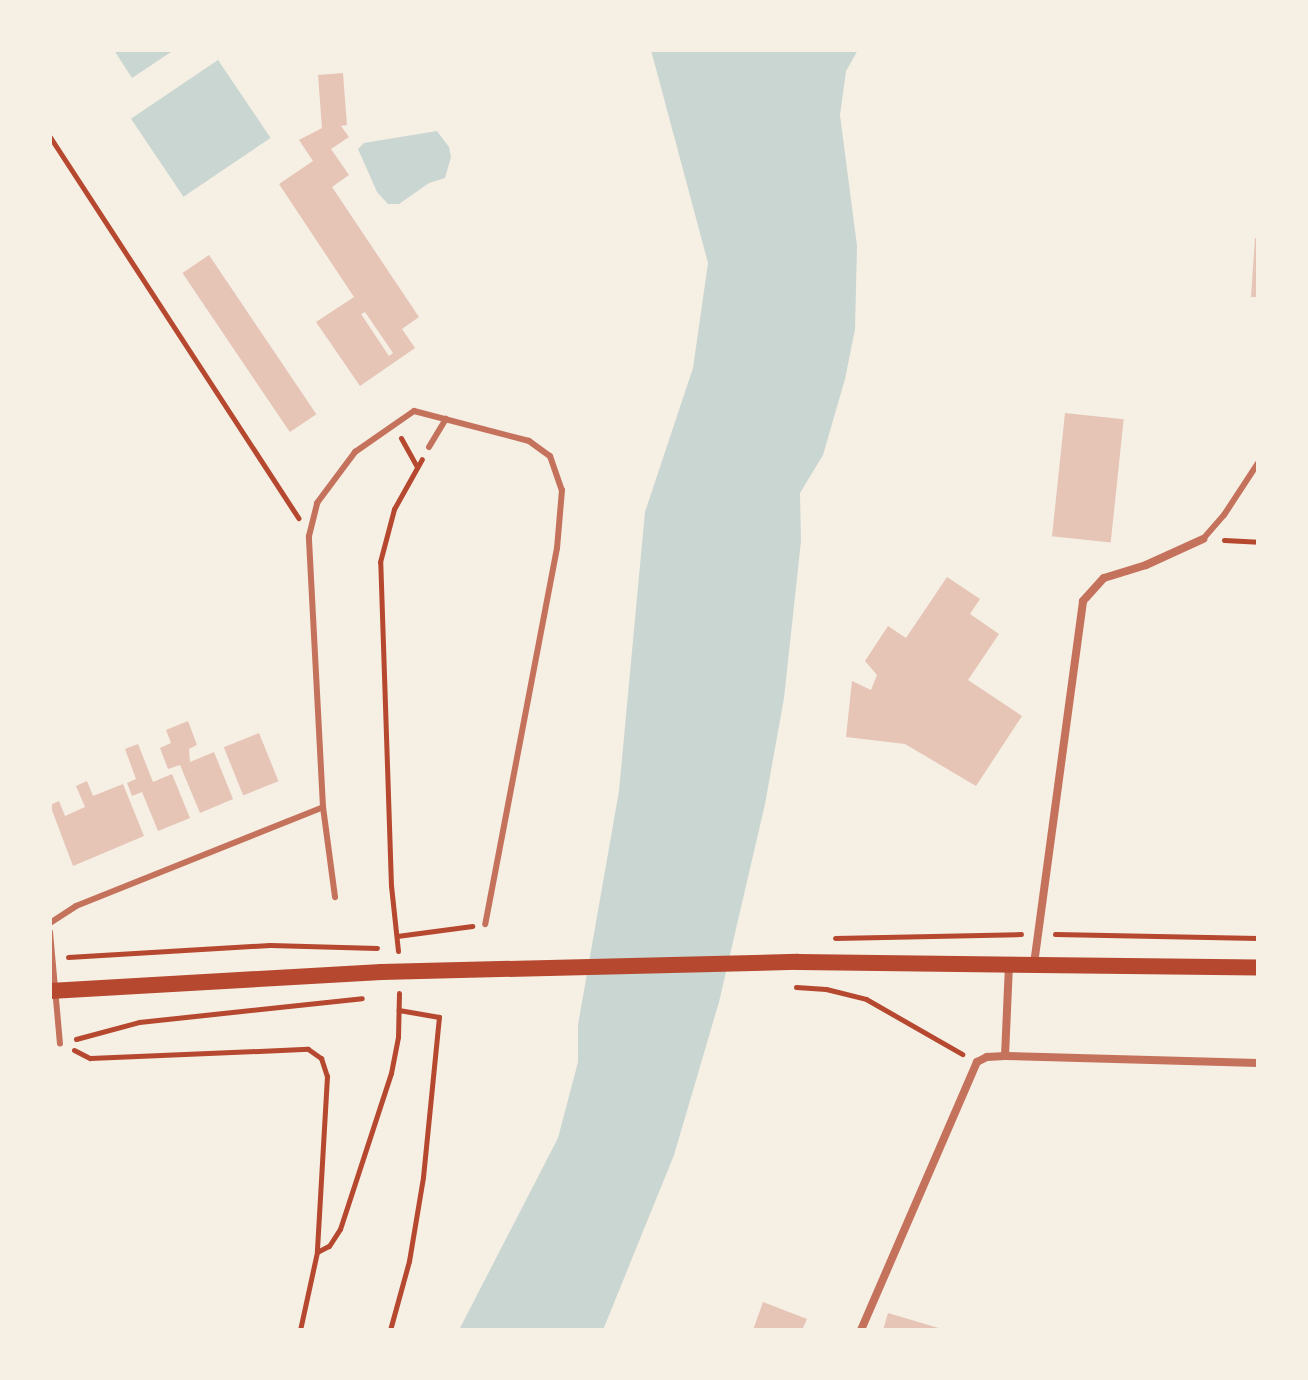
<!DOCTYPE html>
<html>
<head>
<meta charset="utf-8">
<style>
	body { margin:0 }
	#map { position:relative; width:1308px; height:1380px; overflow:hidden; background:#f6efe4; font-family:"Golos Text",sans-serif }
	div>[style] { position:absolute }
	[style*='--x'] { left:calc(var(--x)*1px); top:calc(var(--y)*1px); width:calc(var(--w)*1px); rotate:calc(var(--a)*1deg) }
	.water>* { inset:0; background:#c9d6d2; transform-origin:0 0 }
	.building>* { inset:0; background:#e6c5b7; transform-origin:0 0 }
	.path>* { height:5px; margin:-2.5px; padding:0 2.5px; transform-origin:2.5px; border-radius:2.5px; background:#b5482f }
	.service>* { height:6px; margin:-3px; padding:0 3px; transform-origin:3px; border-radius:3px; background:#c5725c }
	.minor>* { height:8px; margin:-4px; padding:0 4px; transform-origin:4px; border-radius:4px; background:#c5725c }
	.secondary>* { height:16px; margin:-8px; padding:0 8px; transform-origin:8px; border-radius:8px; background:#b5482f }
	span { translate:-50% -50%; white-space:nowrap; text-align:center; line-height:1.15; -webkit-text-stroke:8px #f6efe4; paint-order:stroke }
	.frame { position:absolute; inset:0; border:52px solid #f6efe4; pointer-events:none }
</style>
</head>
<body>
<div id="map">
	<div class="water">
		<i style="clip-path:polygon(114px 50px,174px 50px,132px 78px)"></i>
		<i style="clip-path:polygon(651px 50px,858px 50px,846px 71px,840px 115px,857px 246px,855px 329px,845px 379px,823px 455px,800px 493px,801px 541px,784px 698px,765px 804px,719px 1002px,674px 1155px,603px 1330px,459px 1330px,558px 1138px,578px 1062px,578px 1025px,619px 791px,645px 512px,693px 368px,708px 263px)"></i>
		<i style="left:218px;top:60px;width:94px;height:105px;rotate:56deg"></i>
		<i style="clip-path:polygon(437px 131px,449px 147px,451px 157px,445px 178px,429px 183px,399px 204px,388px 204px,377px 192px,358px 149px,364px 143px)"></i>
	</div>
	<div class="building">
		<i style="clip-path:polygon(evenodd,343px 73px,347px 125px,341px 126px,349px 137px,331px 149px,349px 175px,332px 187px,419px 317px,402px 329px,415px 348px,360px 386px,316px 322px,354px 297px,279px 184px,313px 161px,299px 140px,322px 128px,318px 75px,343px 73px,365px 312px,393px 353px,389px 356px,361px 314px,365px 312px)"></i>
		<i style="clip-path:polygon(1255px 238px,1258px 238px,1258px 297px,1251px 297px)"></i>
		<i style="left:209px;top:255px;width:192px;height:32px;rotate:56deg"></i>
		<i style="left:1065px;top:413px;width:59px;height:124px;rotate:6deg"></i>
		<i style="clip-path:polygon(947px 577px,980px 599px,970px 614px,999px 634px,968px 680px,1022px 716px,976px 786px,905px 744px,846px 737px,852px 681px,871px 690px,877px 675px,865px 661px,888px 626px,906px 638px)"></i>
		<i style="clip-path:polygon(188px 721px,197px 745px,189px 749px,190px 762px,214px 752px,233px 799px,200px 813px,180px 765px,168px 769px,160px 748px,171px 743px,166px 730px)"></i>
		<i style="left:259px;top:733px;width:52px;height:38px;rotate:68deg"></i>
		<i style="clip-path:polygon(138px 744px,153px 782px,172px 774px,190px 818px,158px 831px,142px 792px,132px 796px,127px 783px,136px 779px,125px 749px)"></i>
		<i style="clip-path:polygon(87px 781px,93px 796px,123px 784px,144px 836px,73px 866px,50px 805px,59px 801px,65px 816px,85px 807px,76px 786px)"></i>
		<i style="clip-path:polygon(763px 1302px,807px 1319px,802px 1330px,753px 1330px)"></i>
		<i style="clip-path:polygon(888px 1313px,942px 1329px,942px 1330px,883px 1330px)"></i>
	</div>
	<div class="path">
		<i style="--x:50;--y:137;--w:455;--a:56.9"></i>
		<i style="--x:401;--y:438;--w:33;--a:61"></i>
		<i style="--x:1224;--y:540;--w:34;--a:3"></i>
		<i style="--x:1055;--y:934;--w:203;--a:1.1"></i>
		<i style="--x:397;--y:936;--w:76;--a:-7.6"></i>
		<i style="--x:835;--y:938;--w:186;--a:-1.2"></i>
		<i style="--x:398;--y:951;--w:65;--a:-96.1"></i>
		<i style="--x:391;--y:886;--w:324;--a:-91.9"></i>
		<i style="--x:380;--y:562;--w:55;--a:-75.2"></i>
		<i style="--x:394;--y:509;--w:57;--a:-60.8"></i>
		<i style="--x:68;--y:957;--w:202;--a:-3.4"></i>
		<i style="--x:270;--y:945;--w:107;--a:1.6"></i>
		<i style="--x:796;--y:987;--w:30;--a:4"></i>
		<i style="--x:826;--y:989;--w:41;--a:14"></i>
		<i style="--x:866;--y:999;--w:111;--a:29.8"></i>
		<i style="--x:76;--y:1039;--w:65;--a:-15.1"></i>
		<i style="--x:139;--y:1022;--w:224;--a:-6.1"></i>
		<i style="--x:74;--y:1050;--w:18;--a:27"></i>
		<i style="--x:90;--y:1058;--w:218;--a:-2.4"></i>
		<i style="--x:308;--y:1049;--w:16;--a:35"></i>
		<i style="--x:321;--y:1058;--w:19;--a:72"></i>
		<i style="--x:327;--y:1076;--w:176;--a:93.3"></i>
		<i style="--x:317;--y:1252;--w:80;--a:102.3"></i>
		<i style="--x:317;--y:1252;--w:13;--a:-27"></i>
		<i style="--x:329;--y:1246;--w:20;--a:-57"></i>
		<i style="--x:340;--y:1229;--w:164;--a:-71.9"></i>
		<i style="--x:391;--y:1073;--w:37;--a:-79"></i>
		<i style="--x:398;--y:1037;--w:44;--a:-88.7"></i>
		<i style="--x:390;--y:1330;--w:72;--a:-74.6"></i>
		<i style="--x:409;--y:1261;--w:85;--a:-80.5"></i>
		<i style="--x:423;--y:1177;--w:161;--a:-84.3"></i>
		<i style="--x:439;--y:1017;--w:41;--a:-170.1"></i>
	</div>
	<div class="service">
		<i style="--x:429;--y:447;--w:33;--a:-59"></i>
		<i style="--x:1203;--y:539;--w:32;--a:-49"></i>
		<i style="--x:1224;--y:515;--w:62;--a:-56.8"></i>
		<i style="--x:323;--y:807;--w:91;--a:82.4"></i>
		<i style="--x:50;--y:923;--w:31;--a:-33"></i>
		<i style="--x:76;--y:906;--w:266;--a:-21.8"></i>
		<i style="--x:323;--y:807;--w:271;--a:-93"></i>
		<i style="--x:309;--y:536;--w:34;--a:-76"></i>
		<i style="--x:317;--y:503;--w:64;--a:-53.3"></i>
		<i style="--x:355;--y:452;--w:72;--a:-34.8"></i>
		<i style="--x:414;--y:411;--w:119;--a:14.6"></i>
		<i style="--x:529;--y:441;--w:26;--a:36"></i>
		<i style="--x:550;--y:456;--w:36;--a:71"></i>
		<i style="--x:562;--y:490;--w:58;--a:94.9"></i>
		<i style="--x:557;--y:548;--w:383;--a:100.8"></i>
		<i style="--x:50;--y:932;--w:112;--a:84.9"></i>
	</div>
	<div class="minor">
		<i style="--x:1034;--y:964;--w:366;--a:-82.3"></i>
		<i style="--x:1083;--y:601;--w:31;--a:-48"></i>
		<i style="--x:1104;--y:578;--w:44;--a:-17.2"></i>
		<i style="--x:1146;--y:565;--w:63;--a:-24.5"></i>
		<i style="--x:1005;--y:1056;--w:91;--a:-87.5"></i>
		<i style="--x:861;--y:1330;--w:292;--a:-66.6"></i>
		<i style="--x:977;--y:1062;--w:11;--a:-27"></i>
		<i style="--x:987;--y:1057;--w:18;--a:-3"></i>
		<i style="--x:1005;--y:1056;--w:253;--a:1.6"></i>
	</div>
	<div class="secondary">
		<i style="--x:50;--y:991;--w:332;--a:-3.3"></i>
		<i style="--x:381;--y:972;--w:417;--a:-1.4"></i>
		<i style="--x:798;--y:962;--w:460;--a:0.7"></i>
	</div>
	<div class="frame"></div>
</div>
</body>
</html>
